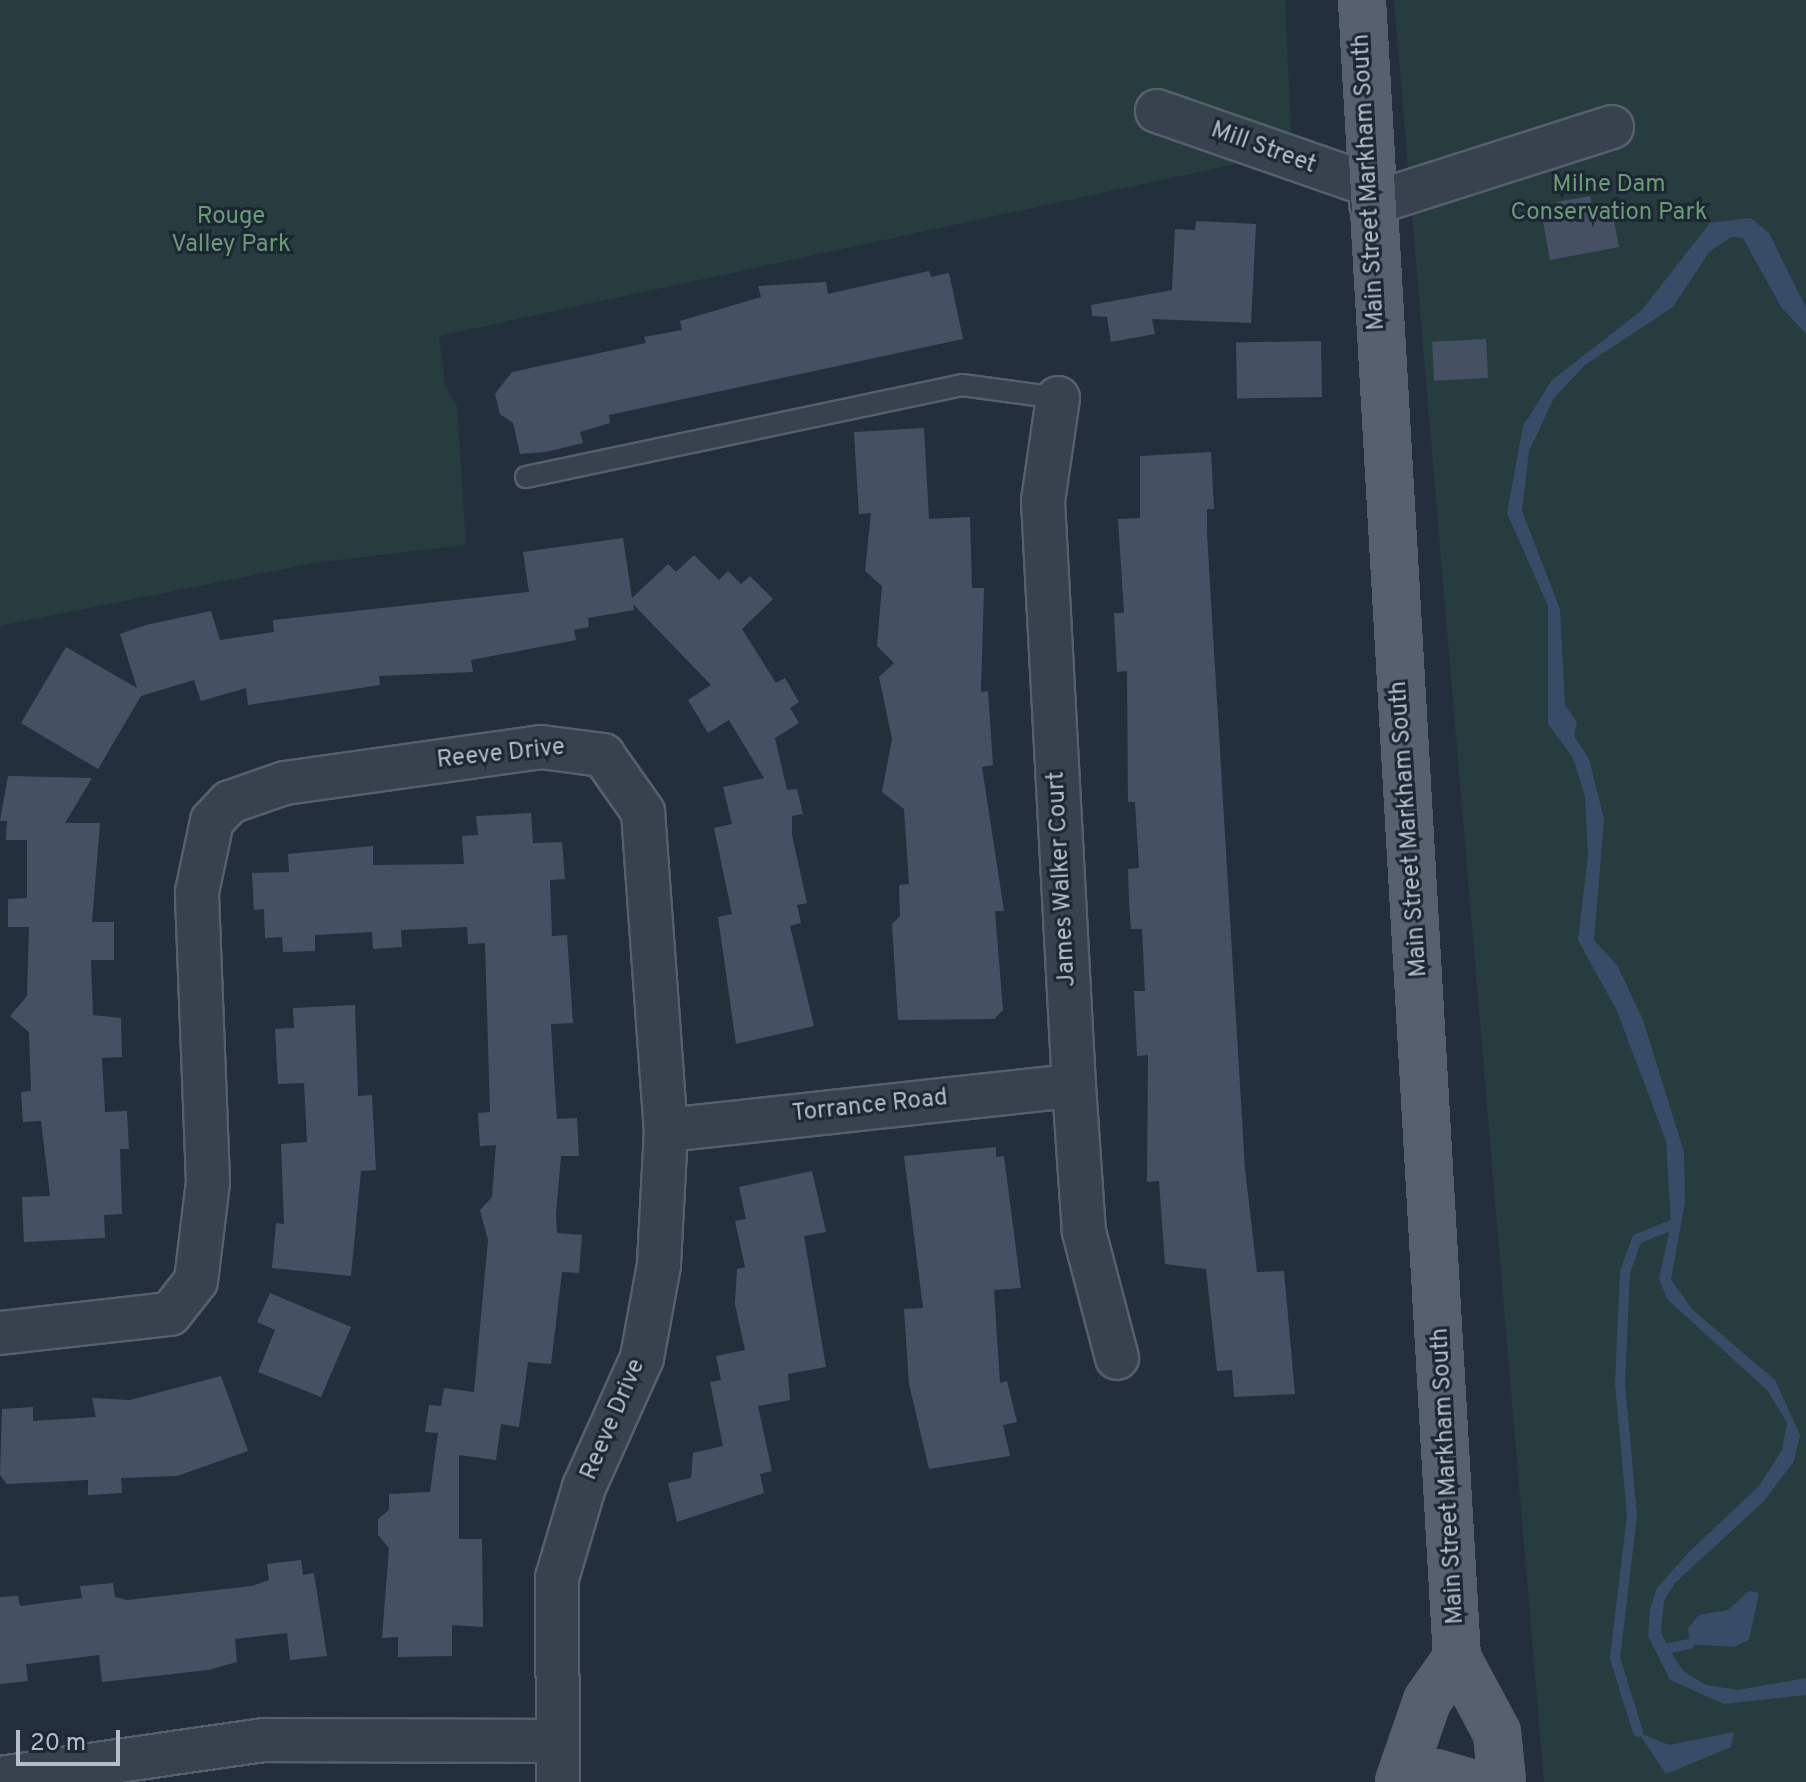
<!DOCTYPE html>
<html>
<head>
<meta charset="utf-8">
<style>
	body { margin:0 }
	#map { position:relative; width:1806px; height:1782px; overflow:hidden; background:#242f3e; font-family:Overpass,sans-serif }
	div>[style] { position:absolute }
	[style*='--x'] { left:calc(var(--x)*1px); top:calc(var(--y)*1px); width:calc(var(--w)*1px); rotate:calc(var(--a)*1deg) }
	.green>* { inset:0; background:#263c3f }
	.water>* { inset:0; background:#394c67 }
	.stream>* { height:10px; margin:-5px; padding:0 5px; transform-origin:5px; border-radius:5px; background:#394c67 }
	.building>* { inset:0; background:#455162; transform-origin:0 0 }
	.roads { filter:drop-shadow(2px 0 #565f6c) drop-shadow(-2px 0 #565f6c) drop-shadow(0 2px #565f6c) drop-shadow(0 -2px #565f6c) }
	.lane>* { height:20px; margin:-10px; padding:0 10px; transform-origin:10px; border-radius:10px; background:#38414e }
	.street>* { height:42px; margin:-21px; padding:0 21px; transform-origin:21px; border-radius:21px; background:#38414e }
	.primary>* { height:44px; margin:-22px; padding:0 22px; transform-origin:22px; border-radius:22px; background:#56606e }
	span { translate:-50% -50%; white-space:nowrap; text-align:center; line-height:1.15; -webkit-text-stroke:6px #1d2633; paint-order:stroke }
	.street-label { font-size:24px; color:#b4bcc9 }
	.park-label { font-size:24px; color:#6b9a76 }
	.scale { position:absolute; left:16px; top:1730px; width:104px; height:36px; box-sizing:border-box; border:4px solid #b4bcc9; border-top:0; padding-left:10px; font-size:24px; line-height:28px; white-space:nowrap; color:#b4bcc9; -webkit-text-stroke:6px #1d2633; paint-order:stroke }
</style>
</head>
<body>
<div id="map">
	<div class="green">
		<i style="clip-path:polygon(0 0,1285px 0,1292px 152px,439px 336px,445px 385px,457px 406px,466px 545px,313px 563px,0 626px)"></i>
		<i style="clip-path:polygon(1394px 0,1806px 0,1806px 1782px,1544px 1782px)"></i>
	</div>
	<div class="water">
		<i style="clip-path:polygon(1751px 218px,1769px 233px,1806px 308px,1806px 334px,1781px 307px,1743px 238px,1731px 237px,1709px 252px,1673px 307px,1585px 365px,1554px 398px,1529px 451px,1522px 511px,1560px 609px,1565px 705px,1577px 722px,1574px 736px,1589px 759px,1604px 819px,1594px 940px,1617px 965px,1643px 1020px,1684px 1152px,1685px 1201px,1671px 1280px,1693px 1310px,1775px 1380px,1800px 1435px,1794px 1461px,1764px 1501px,1675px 1583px,1664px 1601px,1661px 1633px,1669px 1648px,1683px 1671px,1706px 1685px,1738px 1690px,1806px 1678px,1806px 1695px,1724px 1704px,1670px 1680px,1648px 1636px,1650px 1609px,1657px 1588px,1689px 1552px,1759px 1486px,1782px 1450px,1787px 1423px,1768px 1391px,1667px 1299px,1659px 1278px,1671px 1225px,1666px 1141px,1617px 1011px,1578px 940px,1588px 856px,1585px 796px,1573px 758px,1548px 724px,1548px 606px,1507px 513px,1523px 426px,1552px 380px,1641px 311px,1710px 223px)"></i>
		<i style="clip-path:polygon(1749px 1591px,1759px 1593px,1749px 1640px,1734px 1647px,1690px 1644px,1688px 1628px,1699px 1615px,1728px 1610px)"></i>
		<i style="clip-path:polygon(1638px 1732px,1669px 1745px,1734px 1732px,1731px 1747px,1666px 1774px)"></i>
	</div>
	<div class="stream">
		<i style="--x:1669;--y:1648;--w:21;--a:-11"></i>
		<i style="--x:1638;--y:1732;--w:77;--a:-107.3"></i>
		<i style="--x:1615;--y:1658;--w:144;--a:-83.2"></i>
		<i style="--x:1632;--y:1515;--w:133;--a:-95.2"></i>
		<i style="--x:1620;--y:1383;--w:111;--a:-87.4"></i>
		<i style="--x:1625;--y:1272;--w:35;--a:-70"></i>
		<i style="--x:1637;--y:1239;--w:37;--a:-22"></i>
	</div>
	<div class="building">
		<i style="clip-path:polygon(1590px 196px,1593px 210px,1611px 206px,1619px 247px,1550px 260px,1542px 216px,1559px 213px,1556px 202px)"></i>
		<i style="clip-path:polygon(1196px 221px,1256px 224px,1251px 323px,1152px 319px,1155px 334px,1111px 342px,1107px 317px,1092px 316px,1091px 305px,1172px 290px,1175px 229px,1195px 230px)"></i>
		<i style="clip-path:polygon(929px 271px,931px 277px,949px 273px,963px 339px,609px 415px,610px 423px,580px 432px,583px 443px,545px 452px,520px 454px,513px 423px,500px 414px,495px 394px,512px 372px,646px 343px,644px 337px,682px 330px,680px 321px,761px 297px,758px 286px,826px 282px,828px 294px)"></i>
		<i style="left:1486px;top:339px;width:39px;height:54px;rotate:87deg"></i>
		<i style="left:1321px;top:341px;width:56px;height:85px;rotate:89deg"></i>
		<i style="clip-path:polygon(924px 428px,929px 519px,970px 517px,972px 588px,984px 588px,981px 692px,988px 691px,993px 765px,982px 767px,1004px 911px,995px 911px,1003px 1010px,994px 1019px,898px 1020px,892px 924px,900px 916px,899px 885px,909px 884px,904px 809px,882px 792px,892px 739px,879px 677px,894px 663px,877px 646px,882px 586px,865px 571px,871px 513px,859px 514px,854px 432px)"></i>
		<i style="clip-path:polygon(1211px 452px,1214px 509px,1207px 509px,1207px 534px,1245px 1169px,1257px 1272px,1284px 1271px,1295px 1394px,1234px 1397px,1232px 1370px,1217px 1371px,1206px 1269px,1165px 1264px,1159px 1181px,1147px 1182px,1148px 1055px,1137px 1056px,1134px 991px,1145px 991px,1142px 929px,1131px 929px,1129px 901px,1128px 869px,1139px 868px,1135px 802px,1128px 802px,1127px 671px,1117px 672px,1114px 613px,1124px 613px,1118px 519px,1140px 518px,1140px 456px)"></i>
		<i style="clip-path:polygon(623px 538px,632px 598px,668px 564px,676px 572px,694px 555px,719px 580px,728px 571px,741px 584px,750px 576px,773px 599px,742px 629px,776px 683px,785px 678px,799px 702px,790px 708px,799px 723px,775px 738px,787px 790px,797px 789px,803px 814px,792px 816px,792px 835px,807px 903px,797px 905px,801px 923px,790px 926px,814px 1026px,736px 1044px,718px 917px,732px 914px,714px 828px,732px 824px,723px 787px,764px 778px,729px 720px,708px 733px,688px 700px,711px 685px,633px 604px,634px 610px,588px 618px,589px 627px,574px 630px,576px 640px,471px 660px,473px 672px,379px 676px,380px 685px,248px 705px,246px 688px,201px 701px,194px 680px,141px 696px,98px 769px,21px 723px,66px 647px,137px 688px,120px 634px,146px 625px,211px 611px,220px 640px,274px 632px,273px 620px,529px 592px,523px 552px)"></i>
		<i style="clip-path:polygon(8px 776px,92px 778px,65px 823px,100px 823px,92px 922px,114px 922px,114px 960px,91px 960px,93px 1015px,121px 1018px,122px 1057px,102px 1058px,105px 1112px,127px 1111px,129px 1149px,120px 1149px,122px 1214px,104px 1215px,105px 1238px,24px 1242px,22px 1197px,50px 1196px,41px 1121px,23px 1122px,21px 1092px,31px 1091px,29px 1032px,10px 1016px,27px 996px,29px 927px,8px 927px,8px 899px,27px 898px,27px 840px,6px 840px,7px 821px,0 821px)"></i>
		<i style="clip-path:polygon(531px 813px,533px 843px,562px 842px,565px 879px,550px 880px,552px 936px,567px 935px,573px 1023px,551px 1024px,554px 1077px,557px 1119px,577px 1118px,579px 1156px,561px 1156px,556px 1214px,557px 1233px,582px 1235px,579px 1273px,562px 1272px,551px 1364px,528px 1362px,519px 1427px,501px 1424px,496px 1460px,459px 1455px,459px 1539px,482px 1539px,483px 1627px,452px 1625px,452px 1656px,398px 1657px,398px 1637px,382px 1638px,389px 1548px,378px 1535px,378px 1519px,389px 1510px,389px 1494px,430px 1492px,438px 1433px,425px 1432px,429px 1405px,441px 1406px,444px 1388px,474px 1392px,488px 1240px,480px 1210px,492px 1197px,496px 1145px,480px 1146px,478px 1113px,490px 1112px,485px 943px,468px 944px,467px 927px,401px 930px,402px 947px,373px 949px,372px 932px,315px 935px,315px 951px,283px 952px,282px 937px,265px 938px,264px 909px,254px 910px,252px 873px,289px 872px,288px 854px,373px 846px,373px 865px,464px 864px,462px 836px,478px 835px,476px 816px)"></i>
		<i style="clip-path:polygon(355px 1005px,358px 1096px,372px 1095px,376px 1170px,361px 1171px,351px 1276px,272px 1268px,276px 1223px,284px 1224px,281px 1144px,307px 1142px,304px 1083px,278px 1084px,275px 1029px,294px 1028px,293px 1008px)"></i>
		<i style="clip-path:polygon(996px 1147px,996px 1157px,1004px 1156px,1021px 1288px,994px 1290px,1000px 1383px,1007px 1381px,1017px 1422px,1003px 1425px,1010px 1456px,929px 1469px,909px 1384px,904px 1309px,923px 1308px,904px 1156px)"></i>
		<i style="clip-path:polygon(812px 1171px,826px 1232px,804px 1236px,826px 1367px,788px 1374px,790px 1400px,758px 1406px,772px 1471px,760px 1474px,764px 1493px,677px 1522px,668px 1483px,691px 1478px,693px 1453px,723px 1446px,710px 1382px,721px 1380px,716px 1356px,745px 1350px,735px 1304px,737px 1269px,745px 1267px,735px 1221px,746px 1219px,739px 1187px)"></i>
		<i style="clip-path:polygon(270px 1293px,351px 1327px,321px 1397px,258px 1372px,275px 1330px,257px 1322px)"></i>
		<i style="clip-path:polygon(221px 1376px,248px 1451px,177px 1476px,121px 1478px,122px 1493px,88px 1495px,88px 1480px,7px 1484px,0 1475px,2px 1409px,33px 1407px,33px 1421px,96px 1417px,92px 1398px,130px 1400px)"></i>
		<i style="clip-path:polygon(301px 1560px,303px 1575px,314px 1573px,327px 1656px,290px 1660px,287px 1633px,235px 1639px,237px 1662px,208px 1670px,102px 1682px,99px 1655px,26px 1664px,28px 1681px,0 1684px,0 1597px,18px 1596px,20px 1606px,82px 1598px,80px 1586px,113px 1583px,115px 1597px,127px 1600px,252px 1586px,269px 1580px,267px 1564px)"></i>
	</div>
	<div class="roads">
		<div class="lane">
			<i style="--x:526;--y:477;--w:446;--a:-11.9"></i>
			<i style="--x:962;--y:385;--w:97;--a:7.7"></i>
		</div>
		<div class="street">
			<i style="--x:1157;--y:111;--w:225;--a:19.2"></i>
			<i style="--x:1371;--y:204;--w:253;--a:-17.7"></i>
			<i style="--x:1058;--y:398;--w:104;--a:98.3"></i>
			<i style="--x:1043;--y:501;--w:586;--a:86.97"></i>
			<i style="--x:1074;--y:1086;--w:146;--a:86.1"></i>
			<i style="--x:1084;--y:1232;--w:130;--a:75.3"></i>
			<i style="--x:666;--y:1130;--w:410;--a:-6.2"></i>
			<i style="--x:0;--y:1333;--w:171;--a:-6.4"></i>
			<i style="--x:170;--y:1314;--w:42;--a:-51.8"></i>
			<i style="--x:196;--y:1281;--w:100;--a:-83.1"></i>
			<i style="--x:208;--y:1182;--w:290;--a:-92.2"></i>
			<i style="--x:197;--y:892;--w:73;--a:-78.1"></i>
			<i style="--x:212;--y:821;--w:26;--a:-47"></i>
			<i style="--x:230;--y:802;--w:58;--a:-19.1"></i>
			<i style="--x:285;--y:783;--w:259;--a:-8"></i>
			<i style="--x:541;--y:747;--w:63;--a:7.4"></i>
			<i style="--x:603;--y:755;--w:70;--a:54.9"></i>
			<i style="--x:643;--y:812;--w:319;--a:85.9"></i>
			<i style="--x:666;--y:1130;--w:135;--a:93"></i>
			<i style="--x:659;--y:1265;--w:95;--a:100.4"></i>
			<i style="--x:642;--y:1358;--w:141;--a:114.2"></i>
			<i style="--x:584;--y:1487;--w:95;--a:106.5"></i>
			<i style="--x:557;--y:1578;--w:204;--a:89.7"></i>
			<i style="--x:0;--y:1778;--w:267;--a:-8.2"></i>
			<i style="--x:264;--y:1740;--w:293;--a:0.2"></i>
		</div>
		<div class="primary">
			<i style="--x:1362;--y:0;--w:1661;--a:86.72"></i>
			<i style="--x:1457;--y:1658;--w:85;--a:61.9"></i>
			<i style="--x:1497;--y:1733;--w:49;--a:84.2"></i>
			<i style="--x:1399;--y:1782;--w:86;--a:-70.9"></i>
			<i style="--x:1427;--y:1701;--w:52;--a:-55.1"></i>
			<i style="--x:1424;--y:1782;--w:14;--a:-39"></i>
			<i style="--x:1435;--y:1773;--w:32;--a:16"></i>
		</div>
	</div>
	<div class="street-label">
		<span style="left:1263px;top:149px;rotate:20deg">Mill Street</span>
		<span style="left:1370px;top:182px;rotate:-93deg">Main Street Markham South</span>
		<span style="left:501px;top:755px;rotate:-6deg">Reeve Drive</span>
		<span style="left:1410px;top:829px;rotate:-94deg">Main Street Markham South</span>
		<span style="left:1063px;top:879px;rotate:-93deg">James Walker Court</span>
		<span style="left:870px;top:1107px;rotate:-6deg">Torrance Road</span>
		<span style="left:614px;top:1420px;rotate:-67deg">Reeve Drive</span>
		<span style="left:1449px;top:1476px;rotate:-93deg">Main Street Markham South</span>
	</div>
	<div class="park-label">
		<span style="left:1609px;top:200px">Milne Dam<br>Conservation Park</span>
		<span style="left:231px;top:232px">Rouge<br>Valley Park</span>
	</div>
	<div class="scale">20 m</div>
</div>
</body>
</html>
